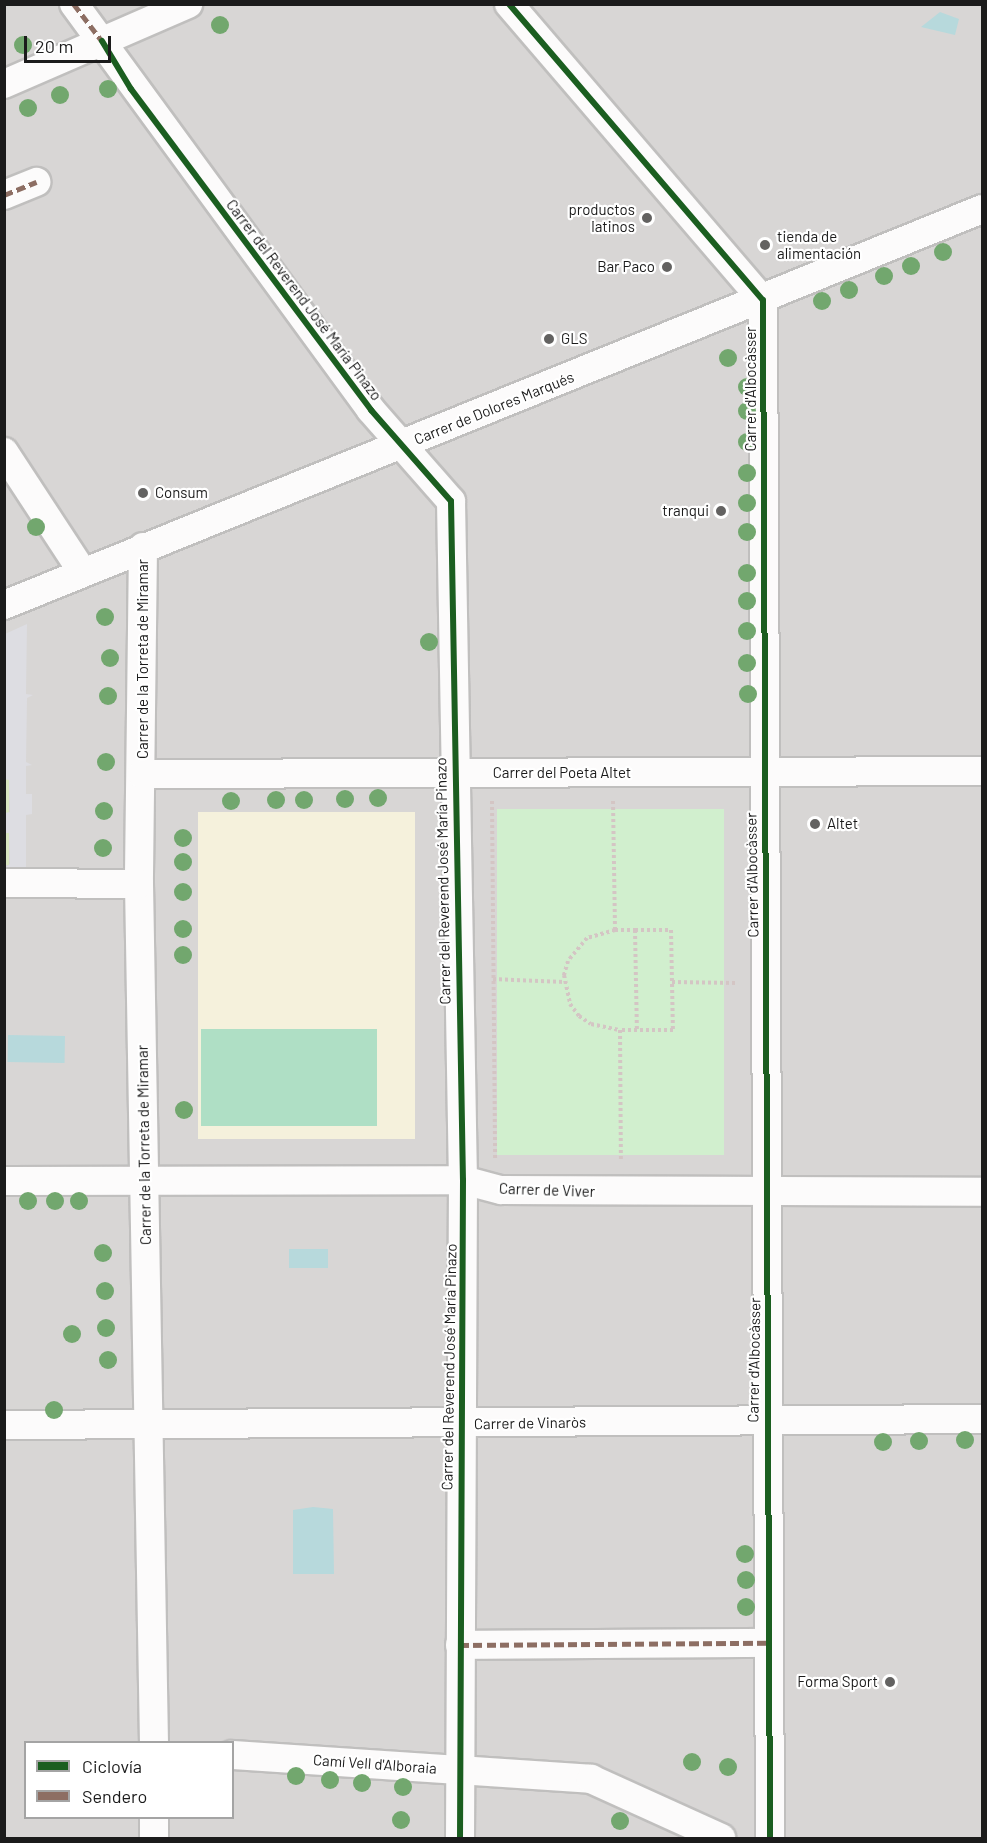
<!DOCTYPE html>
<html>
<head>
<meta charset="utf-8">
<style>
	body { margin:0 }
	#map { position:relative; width:987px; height:1843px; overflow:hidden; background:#e9e6e3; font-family:Barlow,sans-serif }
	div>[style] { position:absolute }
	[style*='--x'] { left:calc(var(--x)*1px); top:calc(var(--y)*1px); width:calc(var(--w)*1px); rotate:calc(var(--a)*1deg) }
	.residential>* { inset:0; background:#d8d6d5 }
	.education>* { inset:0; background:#f5f1dc; transform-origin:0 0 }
	.grass>* { inset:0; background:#d9e6c1; transform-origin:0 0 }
	.park>* { inset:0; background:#d1efce; transform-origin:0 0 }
	.pitch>* { inset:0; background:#afdfc5; transform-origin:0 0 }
	.plaza>* { inset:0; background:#dddde2 }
	.water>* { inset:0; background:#b7d9dc; transform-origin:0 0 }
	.path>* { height:4px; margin-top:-2px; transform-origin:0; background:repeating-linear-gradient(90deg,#d4c5c4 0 3px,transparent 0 6px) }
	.roads { filter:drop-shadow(2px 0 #c0bfbe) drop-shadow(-2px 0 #c0bfbe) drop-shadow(0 2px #c0bfbe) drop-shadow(0 -2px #c0bfbe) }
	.minor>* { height:28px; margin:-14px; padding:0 14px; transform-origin:14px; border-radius:14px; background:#fcfbfb }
	.quiet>* { height:4.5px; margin-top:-2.25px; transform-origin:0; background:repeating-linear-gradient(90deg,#8d6e63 0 9px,transparent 0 13.5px) }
	.cycleway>* { height:6px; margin:-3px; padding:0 3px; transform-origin:3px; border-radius:3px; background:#1b5e20 }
	.trees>* { width:18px; height:18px; margin:-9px; border-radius:50%; background:#72a76e }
	.dots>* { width:16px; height:16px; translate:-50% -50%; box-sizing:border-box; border:3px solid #fff; border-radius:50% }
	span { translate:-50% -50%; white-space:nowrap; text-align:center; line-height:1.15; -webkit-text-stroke:4.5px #fff; paint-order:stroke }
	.poi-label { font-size:15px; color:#1b1b1b }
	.right { translate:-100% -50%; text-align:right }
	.left { translate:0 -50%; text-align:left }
	.street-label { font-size:15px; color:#1b1b1b }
	.frame { position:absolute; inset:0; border:6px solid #1b1b1b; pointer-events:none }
	.legend { position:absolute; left:24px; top:1741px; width:210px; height:78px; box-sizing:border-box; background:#fff; border:2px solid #a4a4a4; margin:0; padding:8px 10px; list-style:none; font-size:18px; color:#1b1b1b }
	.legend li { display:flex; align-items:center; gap:12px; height:30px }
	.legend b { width:30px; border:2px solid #a4a4a4 }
	.scale { position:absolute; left:24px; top:36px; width:87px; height:27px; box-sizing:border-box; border:3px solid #1b1b1b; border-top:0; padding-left:8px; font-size:18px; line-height:21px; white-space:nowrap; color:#1b1b1b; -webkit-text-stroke:4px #fff; paint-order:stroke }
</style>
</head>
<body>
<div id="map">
	<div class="residential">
		<i style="clip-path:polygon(evenodd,5px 5px,982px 5px,982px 1838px,5px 1838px,5px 5px,26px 1742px,232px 1742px,232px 1818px,26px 1818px,26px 1742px)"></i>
	</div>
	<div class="education">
		<i style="left:415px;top:812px;width:327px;height:217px;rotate:90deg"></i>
	</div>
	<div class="grass">
		<i style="left:4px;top:779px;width:5px;height:34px"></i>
		<i style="left:4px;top:833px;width:5px;height:32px"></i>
	</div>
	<div class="park">
		<i style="left:497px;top:809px;width:227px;height:346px"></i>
	</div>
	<div class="pitch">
		<i style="left:201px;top:1029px;width:176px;height:97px"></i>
	</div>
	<div class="plaza">
		<i style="clip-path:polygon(27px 624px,26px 694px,33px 695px,27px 698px,26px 762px,32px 765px,26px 766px,26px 794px,32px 794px,32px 814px,26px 815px,26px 868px,5px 868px,10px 864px,9px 833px,4px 833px,5px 813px,10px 812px,9px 780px,4px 779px,5px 634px)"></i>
	</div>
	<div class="water">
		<i style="clip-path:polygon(940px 12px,959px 19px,955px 35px,921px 27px)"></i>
		<i style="left:8px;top:1035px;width:57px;height:27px;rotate:1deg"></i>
		<i style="left:289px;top:1249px;width:39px;height:19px"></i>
		<i style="clip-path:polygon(313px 1507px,333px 1509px,334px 1574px,293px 1574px,293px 1510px)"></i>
	</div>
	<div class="path">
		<i style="--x:492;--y:801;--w:358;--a:89.5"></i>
		<i style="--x:613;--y:801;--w:129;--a:89.1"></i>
		<i style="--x:615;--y:930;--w:20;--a:0"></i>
		<i style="--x:635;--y:930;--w:100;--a:88.9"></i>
		<i style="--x:637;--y:1030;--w:17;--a:180"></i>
		<i style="--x:620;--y:1030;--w:131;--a:89.6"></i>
		<i style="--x:615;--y:930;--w:29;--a:164"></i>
		<i style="--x:587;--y:938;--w:30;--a:130"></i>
		<i style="--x:568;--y:961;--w:15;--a:106"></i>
		<i style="--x:564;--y:975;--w:30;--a:78"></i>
		<i style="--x:570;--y:1004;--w:15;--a:53"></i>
		<i style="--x:579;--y:1016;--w:14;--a:34"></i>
		<i style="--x:591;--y:1024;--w:30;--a:12"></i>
		<i style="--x:635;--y:930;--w:36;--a:0"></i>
		<i style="--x:671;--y:930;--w:100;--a:88.9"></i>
		<i style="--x:673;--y:1030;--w:36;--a:180"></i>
		<i style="--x:493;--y:979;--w:72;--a:2.4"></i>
		<i style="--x:672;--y:982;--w:64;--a:0.9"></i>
	</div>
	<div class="roads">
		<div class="minor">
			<i style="--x:74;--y:4;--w:503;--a:53.81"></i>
			<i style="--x:371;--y:410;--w:121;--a:48.7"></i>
			<i style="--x:451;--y:501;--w:679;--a:88.99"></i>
			<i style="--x:463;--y:1180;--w:658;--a:90.26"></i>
			<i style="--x:509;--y:4;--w:390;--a:49.4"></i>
			<i style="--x:763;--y:300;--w:1538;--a:89.74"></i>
			<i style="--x:4;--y:84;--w:201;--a:-23.5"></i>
			<i style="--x:4;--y:195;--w:35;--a:-22"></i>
			<i style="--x:4;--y:452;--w:142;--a:56.8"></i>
			<i style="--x:143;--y:547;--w:337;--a:90.7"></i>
			<i style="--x:139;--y:884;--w:858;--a:89"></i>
			<i style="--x:4;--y:605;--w:1055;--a:-22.04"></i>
			<i style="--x:142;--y:774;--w:840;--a:-0.2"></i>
			<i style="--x:4;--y:883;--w:135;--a:0.4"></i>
			<i style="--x:4;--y:1181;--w:459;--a:-0.1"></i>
			<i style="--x:463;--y:1180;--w:39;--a:15"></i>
			<i style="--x:501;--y:1190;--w:481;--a:0.2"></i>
			<i style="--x:4;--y:1425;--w:978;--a:-0.35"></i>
			<i style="--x:460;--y:1645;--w:308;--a:-0.4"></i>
			<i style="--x:232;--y:1755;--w:360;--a:3.8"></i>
			<i style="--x:591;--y:1779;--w:143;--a:24.4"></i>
			<i style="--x:154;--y:1838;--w:20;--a:-90"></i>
		</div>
	</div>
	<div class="quiet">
		<i style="--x:74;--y:4;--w:46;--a:52.9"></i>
		<i style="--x:4;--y:195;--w:35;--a:-22"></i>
		<i style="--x:460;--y:1645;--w:308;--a:-0.4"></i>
	</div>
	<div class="cycleway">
		<i style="--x:509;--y:4;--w:390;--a:49.4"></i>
		<i style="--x:763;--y:300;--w:1538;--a:89.74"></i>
		<i style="--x:102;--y:41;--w:56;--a:58.9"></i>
		<i style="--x:131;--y:89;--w:401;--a:53.2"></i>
		<i style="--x:371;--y:410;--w:121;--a:48.7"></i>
		<i style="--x:451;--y:501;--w:679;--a:88.99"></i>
		<i style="--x:463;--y:1180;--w:658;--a:90.26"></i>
	</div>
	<div class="trees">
		<i style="left:220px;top:25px"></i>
		<i style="left:23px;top:45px"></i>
		<i style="left:108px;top:89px"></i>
		<i style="left:60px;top:95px"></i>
		<i style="left:28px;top:108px"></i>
		<i style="left:943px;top:252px"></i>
		<i style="left:911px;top:266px"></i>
		<i style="left:884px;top:276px"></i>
		<i style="left:849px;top:290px"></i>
		<i style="left:822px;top:301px"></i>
		<i style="left:728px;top:358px"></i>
		<i style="left:747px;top:387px"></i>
		<i style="left:747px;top:411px"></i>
		<i style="left:747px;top:442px"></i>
		<i style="left:747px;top:473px"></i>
		<i style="left:747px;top:503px"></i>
		<i style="left:36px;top:527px"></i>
		<i style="left:747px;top:532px"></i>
		<i style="left:747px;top:573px"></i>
		<i style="left:747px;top:601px"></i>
		<i style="left:105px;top:617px"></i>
		<i style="left:747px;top:631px"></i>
		<i style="left:429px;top:642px"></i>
		<i style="left:110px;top:658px"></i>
		<i style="left:747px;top:663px"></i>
		<i style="left:748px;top:694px"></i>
		<i style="left:108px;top:696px"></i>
		<i style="left:106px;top:762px"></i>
		<i style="left:378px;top:798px"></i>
		<i style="left:345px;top:799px"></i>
		<i style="left:276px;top:800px"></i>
		<i style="left:304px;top:800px"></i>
		<i style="left:231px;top:801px"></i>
		<i style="left:104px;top:811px"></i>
		<i style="left:183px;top:838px"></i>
		<i style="left:103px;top:848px"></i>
		<i style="left:183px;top:862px"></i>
		<i style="left:183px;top:892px"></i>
		<i style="left:183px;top:929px"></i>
		<i style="left:183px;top:955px"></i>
		<i style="left:184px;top:1110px"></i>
		<i style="left:28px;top:1201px"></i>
		<i style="left:55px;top:1201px"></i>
		<i style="left:79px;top:1201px"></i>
		<i style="left:103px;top:1253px"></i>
		<i style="left:105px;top:1291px"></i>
		<i style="left:106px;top:1328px"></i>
		<i style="left:72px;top:1334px"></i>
		<i style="left:108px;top:1360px"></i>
		<i style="left:54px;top:1410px"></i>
		<i style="left:965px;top:1440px"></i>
		<i style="left:919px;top:1441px"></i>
		<i style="left:883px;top:1442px"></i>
		<i style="left:745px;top:1554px"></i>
		<i style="left:746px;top:1580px"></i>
		<i style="left:746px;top:1607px"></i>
		<i style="left:692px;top:1762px"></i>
		<i style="left:728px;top:1767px"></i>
		<i style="left:296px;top:1776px"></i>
		<i style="left:330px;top:1780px"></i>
		<i style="left:362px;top:1783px"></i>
		<i style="left:403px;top:1787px"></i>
		<i style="left:401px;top:1820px"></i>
		<i style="left:620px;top:1821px"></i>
	</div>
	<div class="dots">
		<i style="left:647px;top:218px;background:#636261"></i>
		<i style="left:765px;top:245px;background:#636261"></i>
		<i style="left:667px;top:267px;background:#636261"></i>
		<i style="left:549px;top:339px;background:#636261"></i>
		<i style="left:143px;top:493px;background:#636261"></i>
		<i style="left:721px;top:511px;background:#636261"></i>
		<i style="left:815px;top:824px;background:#636261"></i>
		<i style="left:890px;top:1682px;background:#636261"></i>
	</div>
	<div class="poi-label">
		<span class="right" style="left:635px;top:218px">productos<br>latinos</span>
		<span class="left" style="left:777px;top:245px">tienda de<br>alimentación</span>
		<span class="right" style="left:655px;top:267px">Bar Paco</span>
		<span class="left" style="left:561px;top:339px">GLS</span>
		<span class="left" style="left:155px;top:493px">Consum</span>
		<span class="right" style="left:709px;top:511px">tranqui</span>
		<span class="left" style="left:827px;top:824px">Altet</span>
		<span class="right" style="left:878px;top:1682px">Forma Sport</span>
	</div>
	<div class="street-label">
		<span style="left:304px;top:300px;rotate:53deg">Carrer del Reverend José María Pinazo</span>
		<span style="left:751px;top:389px;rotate:-90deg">Carrer d'Albocàsser</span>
		<span style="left:494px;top:408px;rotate:-22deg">Carrer de Dolores Marqués</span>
		<span style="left:143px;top:659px;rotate:-90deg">Carrer de la Torreta de Miramar</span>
		<span style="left:562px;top:773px">Carrer del Poeta Altet</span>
		<span style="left:752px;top:875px;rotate:-91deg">Carrer d'Albocàsser</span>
		<span style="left:443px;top:881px;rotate:-91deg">Carrer del Reverend José María Pinazo</span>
		<span style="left:144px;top:1145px;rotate:-91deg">Carrer de la Torreta de Miramar</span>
		<span style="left:547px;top:1190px;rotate:2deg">Carrer de Viver</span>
		<span style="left:754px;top:1360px;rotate:-89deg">Carrer d'Albocàsser</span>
		<span style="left:449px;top:1367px;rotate:-89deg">Carrer del Reverend José María Pinazo</span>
		<span style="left:530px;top:1423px;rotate:-1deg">Carrer de Vinaròs</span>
		<span style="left:375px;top:1764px;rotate:4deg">Camí Vell d'Alboraia</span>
	</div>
	<div class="frame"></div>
	<ul class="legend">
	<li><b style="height:8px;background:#1b5e20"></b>Ciclovía</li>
	<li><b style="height:8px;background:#8d6e63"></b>Sendero</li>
	</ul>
	<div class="scale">20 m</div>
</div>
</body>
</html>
